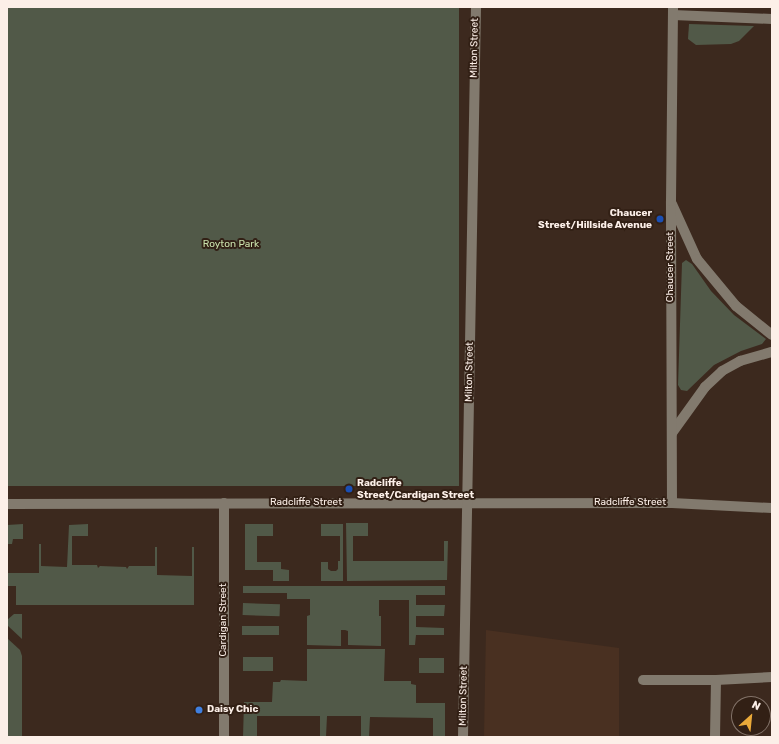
<!DOCTYPE html>
<html>
<head>
<meta charset="utf-8">
<style>
	body { margin:0 }
	#map { position:relative; width:779px; height:744px; overflow:hidden; background:#3c291e; font-family:Rubik,sans-serif }
	div>[style] { position:absolute }
	[style*='--x'] { left:calc(var(--x)*1px); top:calc(var(--y)*1px); width:calc(var(--w)*1px); rotate:calc(var(--a)*1deg) }
	.built>* { inset:0; background:#493021 }
	.green>* { inset:0; background:#515948; transform-origin:0 0 }
	.minor>* { height:10px; margin:-5px; padding:0 5px; transform-origin:5px; border-radius:5px; background:#827a6e }
	.dots>* { width:11px; height:11px; translate:-50% -50%; box-sizing:border-box; border:2px solid #322015; border-radius:50% }
	span { translate:-50% -50%; white-space:nowrap; text-align:center; line-height:1.15; -webkit-text-stroke:4px #322015; paint-order:stroke }
	.street-label { font-size:10px; color:#fcefe8 }
	.poi-label { font-size:10px; color:#fcefe8; font-weight:700 }
	.right { translate:-100% -50%; text-align:right }
	.left { translate:0 -50%; text-align:left }
	.park-label { font-size:10px; color:#c9e1ac }
	.frame { position:absolute; inset:0; border:8px solid #fcefe8; pointer-events:none }
	.north { position:absolute; left:731px; top:696px; width:40px; height:40px; box-sizing:border-box; background:#322015; border:1px solid #837369; border-radius:50%; rotate:27deg; font-size:11px; font-weight:700; line-height:16px; text-align:center; color:#fcefe8 }
	.north::after { content:''; display:block; margin:auto; width:14px; height:18px; background:#ebaa39; clip-path:polygon(50% 0,100% 100%,50% 72%,0 100%) }
</style>
</head>
<body>
<div id="map">
	<div class="built">
		<i style="clip-path:polygon(486px 630px,619px 648px,619px 737px,484px 737px)"></i>
	</div>
	<div class="green">
		<i style="left:7px;top:7px;width:452px;height:479px"></i>
		<i style="clip-path:polygon(689px 24px,754px 26px,739px 41px,731px 44px,696px 45px,688px 39px)"></i>
		<i style="clip-path:polygon(686px 260px,692px 264px,711px 291px,734px 315px,766px 339px,762px 344px,741px 351px,714px 365px,687px 391px,681px 390px,678px 385px,682px 263px)"></i>
		<i style="clip-path:polygon(346px 523px,368px 523px,368px 536px,353px 536px,353px 561px,444px 561px,444px 541px,448px 541px,447px 580px,347px 581px)"></i>
		<i style="clip-path:polygon(23px 524px,23px 539px,13px 539px,12px 544px,7px 544px,7px 525px)"></i>
		<i style="clip-path:polygon(88px 524px,88px 536px,72px 536px,72px 565px,97px 565px,98px 568px,100px 566px,126px 567px,127px 569px,129px 566px,155px 566px,155px 547px,157px 547px,157px 575px,192px 576px,192px 547px,194px 547px,194px 605px,16px 605px,16px 586px,7px 586px,7px 573px,39px 573px,39px 544px,41px 544px,41px 566px,67px 567px,69px 525px)"></i>
		<i style="clip-path:polygon(245px 524px,273px 524px,273px 536px,257px 536px,257px 562px,281px 562px,281px 569px,289px 570px,289px 581px,273px 581px,273px 570px,245px 570px)"></i>
		<i style="clip-path:polygon(321px 524px,343px 524px,343px 581px,321px 581px,321px 562px,328px 562px,328px 569px,331px 571px,336px 571px,338px 569px,338px 561px,340px 561px,340px 536px,321px 536px)"></i>
		<i style="clip-path:polygon(243px 586px,445px 586px,445px 595px,416px 595px,416px 605px,445px 605px,444px 616px,416px 616px,416px 627px,444px 628px,444px 635px,416px 635px,415px 645px,409px 645px,409px 600px,379px 600px,379px 616px,381px 616px,381px 646px,348px 645px,348px 631px,345px 630px,341px 630px,341px 646px,307px 645px,307px 616px,310px 615px,310px 599px,287px 599px,287px 593px,243px 593px)"></i>
		<i style="left:243px;top:603px;width:37px;height:12px;rotate:2deg"></i>
		<i style="clip-path:polygon(14px 614px,22px 614px,22px 639px,7px 625px,7px 620px)"></i>
		<i style="left:242px;top:626px;width:37px;height:9px"></i>
		<i style="clip-path:polygon(7px 638px,20px 650px,22px 656px,22px 737px,7px 737px)"></i>
		<i style="clip-path:polygon(307px 649px,385px 649px,384px 681px,411px 681px,411px 684px,416px 685px,416px 703px,445px 703px,445px 737px,433px 737px,433px 718px,370px 717px,369px 737px,361px 737px,361px 716px,327px 716px,326px 737px,320px 737px,320px 716px,257px 716px,257px 737px,243px 737px,244px 702px,272px 702px,273px 682px,280px 682px,281px 680px,307px 681px)"></i>
		<i style="left:243px;top:657px;width:30px;height:14px"></i>
		<i style="left:419px;top:658px;width:25px;height:15px"></i>
	</div>
	<div class="minor">
		<i style="--x:673;--y:15;--w:99;--a:2.3"></i>
		<i style="--x:672;--y:204;--w:60;--a:65.6"></i>
		<i style="--x:697;--y:259;--w:61;--a:50.3"></i>
		<i style="--x:736;--y:306;--w:46;--a:38.9"></i>
		<i style="--x:672;--y:433;--w:57;--a:-54.3"></i>
		<i style="--x:705;--y:387;--w:23;--a:-43"></i>
		<i style="--x:722;--y:371;--w:21;--a:-29"></i>
		<i style="--x:740;--y:361;--w:33;--a:-16"></i>
		<i style="--x:672;--y:503;--w:302;--a:-90.2"></i>
		<i style="--x:671;--y:201;--w:194;--a:-89.4"></i>
		<i style="--x:7;--y:504;--w:665;--a:-0.09"></i>
		<i style="--x:672;--y:503;--w:100;--a:2.9"></i>
		<i style="--x:643;--y:680;--w:73;--a:0"></i>
		<i style="--x:716;--y:680;--w:56;--a:-3.1"></i>
		<i style="--x:224;--y:737;--w:234;--a:-90"></i>
		<i style="--x:463;--y:737;--w:730;--a:-88.98"></i>
		<i style="--x:715;--y:737;--w:57;--a:-89"></i>
	</div>
	<div class="dots">
		<i style="left:660px;top:219px;background:#1a4fb4"></i>
		<i style="left:349px;top:489px;background:#1a4fb4"></i>
		<i style="left:199px;top:710px;background:#3f7fe0"></i>
	</div>
	<div class="street-label">
		<span style="left:475px;top:48px;rotate:-89deg">Milton Street</span>
		<span style="left:671px;top:267px;rotate:-90deg">Chaucer Street</span>
		<span style="left:470px;top:372px;rotate:-89deg">Milton Street</span>
		<span style="left:306px;top:503px">Radcliffe Street</span>
		<span style="left:630px;top:503px">Radcliffe Street</span>
		<span style="left:224px;top:620px;rotate:-90deg">Cardigan Street</span>
		<span style="left:464px;top:696px;rotate:-89deg">Milton Street</span>
	</div>
	<div class="poi-label">
		<span class="right" style="left:652px;top:219px">Chaucer<br>Street/Hillside Avenue</span>
		<span class="left" style="left:357px;top:489px">Radcliffe<br>Street/Cardigan Street</span>
		<span class="left" style="left:207px;top:710px">Daisy Chic</span>
	</div>
	<div class="park-label">
		<span style="left:231px;top:245px">Royton Park</span>
	</div>
	<div class="frame"></div>
	<div class="north">N</div>
</div>
</body>
</html>
